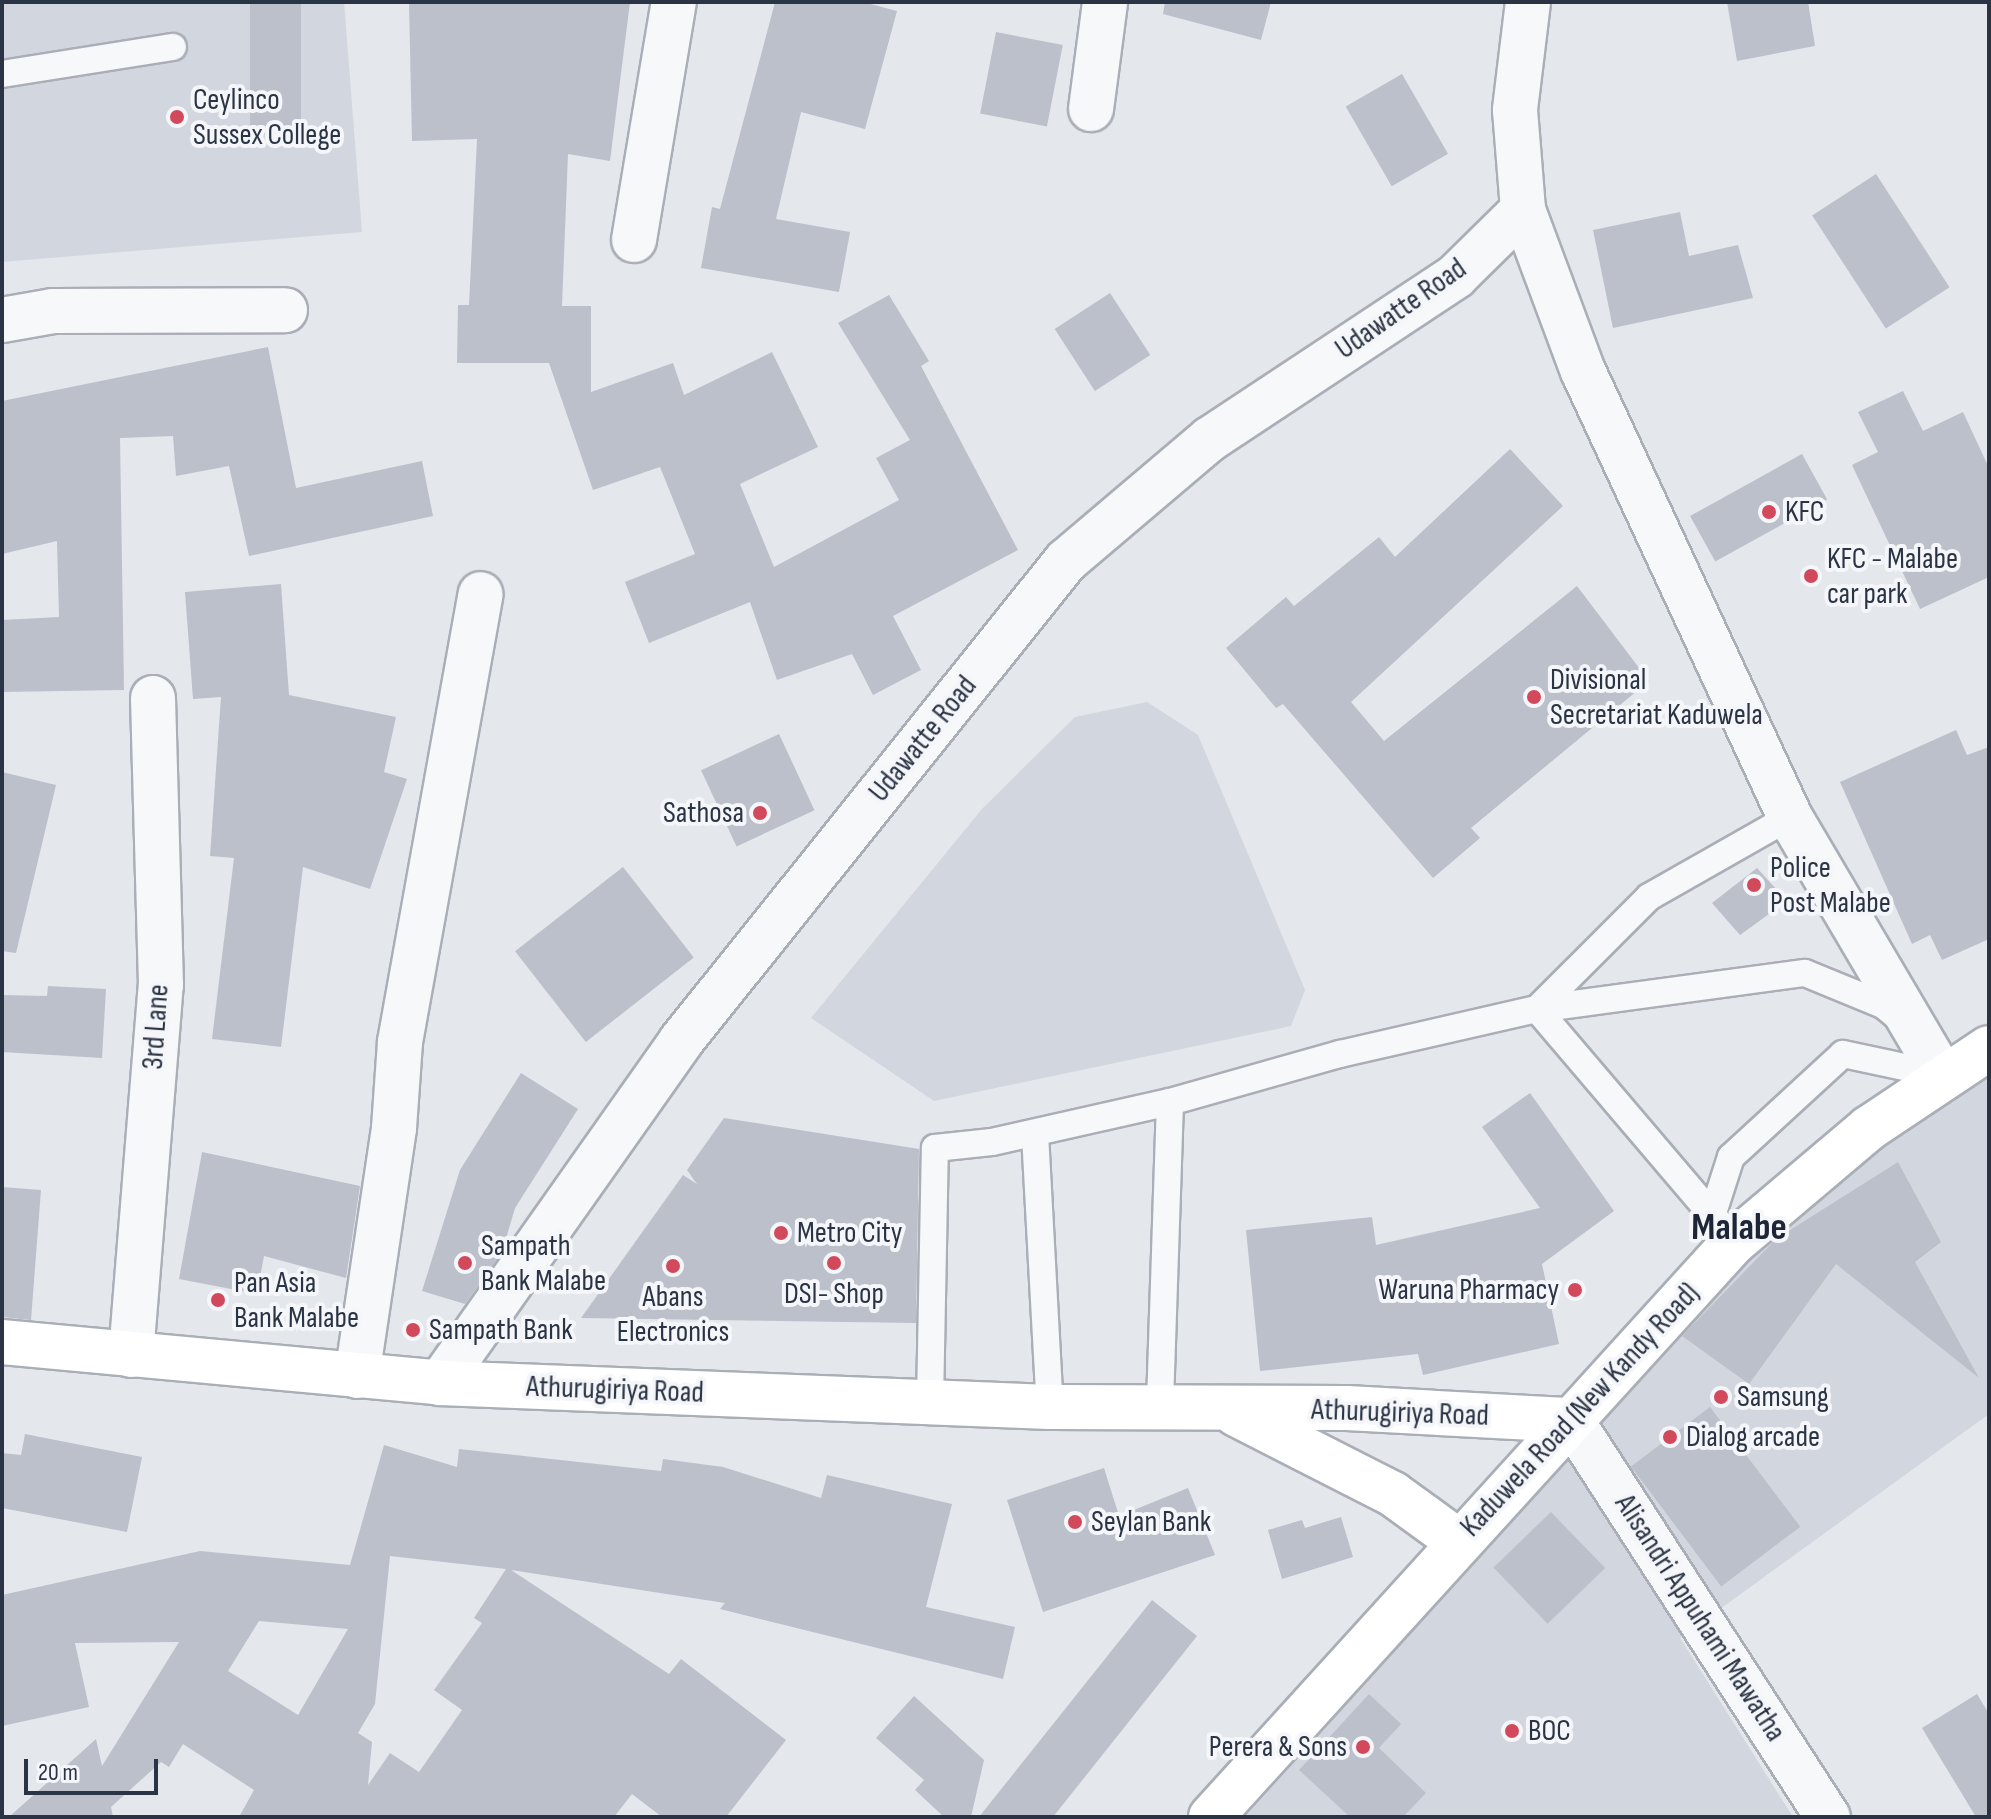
<!DOCTYPE html>
<html>
<head>
<meta charset="utf-8">
<style>
	body { margin:0 }
	#map { position:relative; width:1991px; height:1819px; overflow:hidden; background:#e4e7ec; font-family:"Sofia Sans Condensed",sans-serif }
	div>[style] { position:absolute }
	[style*='--x'] { left:calc(var(--x)*1px); top:calc(var(--y)*1px); width:calc(var(--w)*1px); rotate:calc(var(--a)*1deg) }
	.built>* { inset:0; background:#d2d6de }
	.building>* { inset:0; background:#bbc0ca; transform-origin:0 0 }
	.roads { filter:drop-shadow(2px 0 #a9aeb7) drop-shadow(-2px 0 #a9aeb7) drop-shadow(0 2px #a9aeb7) drop-shadow(0 -2px #a9aeb7) }
	.service>* { height:26px; margin:-13px; padding:0 13px; transform-origin:13px; border-radius:13px; background:#f7f8fa }
	.minor>* { height:44px; margin:-22px; padding:0 22px; transform-origin:22px; border-radius:22px; background:#f7f8fa }
	.tertiary>* { height:44px; margin:-22px; padding:0 22px; transform-origin:22px; border-radius:22px; background:#f7f8fa }
	.primary>* { height:44px; margin:-22px; padding:0 22px; transform-origin:22px; border-radius:22px; background:#fff }
	.dots>* { width:22px; height:22px; translate:-50% -50%; box-sizing:border-box; border:4px solid #f4f6f9; border-radius:50% }
	span { translate:-50% -50%; white-space:nowrap; text-align:center; line-height:1.15; -webkit-text-stroke:8px #f4f6f9; paint-order:stroke }
	.poi-label { font-size:30px; color:#2b3445 }
	.left { translate:0 -50%; text-align:left }
	.right { translate:-100% -50%; text-align:right }
	.street-label { font-size:30px; color:#2b3445 }
	.district-label { font-size:38px; color:#1d2536; font-weight:700 }
	.frame { position:absolute; inset:0; border:4px solid #2b3445; pointer-events:none }
	.scale { position:absolute; left:24px; top:1759px; width:134px; height:36px; box-sizing:border-box; border:4px solid #2b3445; border-top:0; padding-left:10px; font-size:24px; line-height:28px; white-space:nowrap; color:#2b3445; -webkit-text-stroke:6px #f4f6f9; paint-order:stroke }
</style>
</head>
<body>
<div id="map">
	<div class="built">
		<i style="clip-path:polygon(2px 2px,344px 2px,362px 232px,2px 262px)"></i>
		<i style="clip-path:polygon(1147px 702px,1198px 735px,1305px 990px,1291px 1026px,934px 1101px,811px 1018px,982px 809px,1075px 717px)"></i>
		<i style="clip-path:polygon(1989px 1078px,1989px 1414px,1680px 1638px,1793px 1817px,1245px 1817px,1747px 1258px,1882px 1143px)"></i>
	</div>
	<div class="building">
		<i style="left:250px;top:2px;width:51px;height:132px"></i>
		<i style="clip-path:polygon(409px 2px,630px 2px,610px 161px,568px 154px,562px 306px,591px 306px,591px 392px,673px 363px,684px 395px,772px 352px,818px 447px,740px 484px,774px 567px,899px 500px,876px 458px,910px 440px,838px 323px,889px 295px,929px 361px,921px 366px,1018px 550px,893px 616px,921px 670px,873px 695px,852px 654px,777px 680px,750px 602px,649px 643px,625px 582px,695px 554px,660px 467px,593px 490px,549px 363px,457px 363px,458px 305px,469px 305px,477px 139px,412px 141px)"></i>
		<i style="clip-path:polygon(775px 2px,863px 2px,897px 11px,865px 129px,801px 112px,776px 219px,850px 232px,839px 292px,701px 268px,712px 207px,720px 209px)"></i>
		<i style="clip-path:polygon(1165px 2px,1271px 2px,1261px 40px,1163px 14px)"></i>
		<i style="clip-path:polygon(1727px 2px,1808px 2px,1815px 46px,1737px 61px)"></i>
		<i style="left:996px;top:32px;width:68px;height:83px;rotate:11deg"></i>
		<i style="left:1402px;top:74px;width:92px;height:65px;rotate:60deg"></i>
		<i style="left:1876px;top:174px;width:135px;height:76px;rotate:57deg"></i>
		<i style="clip-path:polygon(1680px 212px,1689px 256px,1738px 245px,1753px 298px,1613px 328px,1593px 230px)"></i>
		<i style="left:1110px;top:293px;width:74px;height:66px;rotate:57deg"></i>
		<i style="clip-path:polygon(268px 347px,296px 488px,422px 461px,433px 516px,249px 556px,229px 466px,176px 476px,173px 436px,120px 438px,124px 690px,2px 692px,2px 620px,59px 617px,57px 541px,2px 554px,2px 401px)"></i>
		<i style="clip-path:polygon(1903px 391px,1923px 431px,1963px 412px,1989px 468px,1989px 577px,1920px 609px,1852px 465px,1878px 452px,1858px 412px)"></i>
		<i style="clip-path:polygon(1510px 449px,1563px 506px,1351px 702px,1384px 741px,1577px 586px,1649px 681px,1471px 828px,1480px 838px,1433px 878px,1283px 704px,1276px 708px,1226px 648px,1286px 597px,1294px 606px,1379px 537px,1395px 557px)"></i>
		<i style="left:1802px;top:454px;width:52px;height:128px;rotate:61deg"></i>
		<i style="clip-path:polygon(281px 584px,289px 695px,396px 717px,384px 772px,407px 779px,370px 889px,303px 867px,281px 1047px,212px 1039px,234px 858px,210px 856px,221px 697px,193px 699px,185px 592px)"></i>
		<i style="clip-path:polygon(1956px 730px,1967px 755px,1989px 747px,1989px 939px,1942px 960px,1930px 935px,1912px 944px,1840px 782px)"></i>
		<i style="left:779px;top:734px;width:84px;height:86px;rotate:65deg"></i>
		<i style="clip-path:polygon(2px 772px,56px 785px,16px 953px,2px 951px)"></i>
		<i style="left:623px;top:867px;width:115px;height:137px;rotate:52deg"></i>
		<i style="clip-path:polygon(1757px 868px,1787px 901px,1740px 935px,1712px 903px)"></i>
		<i style="clip-path:polygon(48px 986px,106px 989px,102px 1058px,2px 1052px,2px 995px,47px 996px)"></i>
		<i style="clip-path:polygon(521px 1073px,578px 1109px,515px 1208px,502px 1252px,465px 1304px,422px 1291px,460px 1170px)"></i>
		<i style="clip-path:polygon(1530px 1093px,1614px 1211px,1542px 1264px,1559px 1344px,1423px 1375px,1418px 1354px,1260px 1371px,1246px 1230px,1372px 1217px,1376px 1245px,1540px 1208px,1482px 1127px)"></i>
		<i style="clip-path:polygon(724px 1118px,919px 1149px,916px 1323px,581px 1318px,683px 1175px,697px 1184px,687px 1170px)"></i>
		<i style="clip-path:polygon(202px 1152px,360px 1186px,346px 1278px,264px 1256px,257px 1294px,179px 1279px)"></i>
		<i style="clip-path:polygon(1898px 1162px,1941px 1242px,1915px 1262px,1979px 1378px,1836px 1264px,1749px 1384px,1682px 1336px,1776px 1239px)"></i>
		<i style="clip-path:polygon(2px 1187px,41px 1190px,31px 1320px,2px 1317px)"></i>
		<i style="left:1710px;top:1407px;width:150px;height:99px;rotate:53deg"></i>
		<i style="clip-path:polygon(25px 1434px,142px 1457px,127px 1532px,2px 1508px,2px 1453px,21px 1455px)"></i>
		<i style="clip-path:polygon(evenodd,384px 1445px,457px 1467px,459px 1449px,661px 1471px,663px 1459px,723px 1467px,821px 1498px,827px 1475px,952px 1504px,926px 1607px,1015px 1627px,1003px 1679px,720px 1609px,725px 1603px,511px 1570px,669px 1674px,681px 1659px,786px 1740px,726px 1817px,662px 1817px,632px 1794px,614px 1817px,239px 1817px,254px 1790px,183px 1744px,169px 1767px,161px 1762px,111px 1807px,113px 1817px,9px 1817px,96px 1739px,102px 1766px,179px 1642px,75px 1643px,89px 1707px,2px 1726px,2px 1595px,200px 1551px,350px 1565px,384px 1445px,390px 1556px,506px 1569px,474px 1618px,482px 1623px,434px 1690px,462px 1710px,419px 1772px,390px 1753px,368px 1785px,372px 1742px,358px 1733px,375px 1704px,390px 1556px,384px 1445px,259px 1621px,348px 1629px,298px 1715px,228px 1671px,259px 1621px)"></i>
		<i style="clip-path:polygon(1104px 1468px,1119px 1516px,1188px 1488px,1215px 1555px,1043px 1612px,1007px 1500px)"></i>
		<i style="left:1551px;top:1512px;width:78px;height:80px;rotate:46deg"></i>
		<i style="clip-path:polygon(1341px 1517px,1353px 1557px,1282px 1579px,1268px 1530px,1302px 1520px,1305px 1528px)"></i>
		<i style="clip-path:polygon(1152px 1600px,1197px 1636px,1053px 1817px,979px 1817px)"></i>
		<i style="clip-path:polygon(1369px 1694px,1401px 1724px,1379px 1748px,1426px 1793px,1403px 1817px,1350px 1817px,1299px 1770px)"></i>
		<i style="clip-path:polygon(1977px 1694px,1989px 1714px,1989px 1817px,1976px 1817px,1922px 1728px)"></i>
		<i style="clip-path:polygon(914px 1696px,984px 1760px,971px 1817px,944px 1817px,915px 1790px,924px 1780px,876px 1738px)"></i>
	</div>
	<div class="roads">
		<div class="service">
			<i style="--x:2;--y:74;--w:173;--a:-9"></i>
			<i style="--x:1537;--y:1009;--w:270;--a:-7.7"></i>
			<i style="--x:1805;--y:973;--w:84;--a:22.3"></i>
			<i style="--x:1883;--y:1005;--w:22;--a:39"></i>
			<i style="--x:1537;--y:1009;--w:282;--a:49.6"></i>
			<i style="--x:1170;--y:1102;--w:177;--a:-15.8"></i>
			<i style="--x:1340;--y:1054;--w:202;--a:-12.9"></i>
			<i style="--x:1537;--y:1009;--w:158;--a:-45"></i>
			<i style="--x:1649;--y:897;--w:162;--a:-29.6"></i>
			<i style="--x:1035;--y:1134;--w:273;--a:86.9"></i>
			<i style="--x:1713;--y:1213;--w:59;--a:-72.2"></i>
			<i style="--x:1731;--y:1157;--w:152;--a:-42.6"></i>
			<i style="--x:1843;--y:1054;--w:101;--a:12"></i>
			<i style="--x:930;--y:1403;--w:255;--a:-88.9"></i>
			<i style="--x:935;--y:1148;--w:57;--a:-6"></i>
			<i style="--x:992;--y:1142;--w:182;--a:-12.7"></i>
			<i style="--x:1170;--y:1102;--w:308;--a:91.9"></i>
		</div>
		<div class="minor">
			<i style="--x:1091;--y:109;--w:108;--a:-82.5"></i>
			<i style="--x:634;--y:240;--w:241;--a:-80.5"></i>
			<i style="--x:2;--y:320;--w:52;--a:-10"></i>
			<i style="--x:53;--y:311;--w:232;--a:-0.2"></i>
			<i style="--x:131;--y:1355;--w:371;--a:-85.4"></i>
			<i style="--x:161;--y:985;--w:287;--a:-91.6"></i>
			<i style="--x:357;--y:1376;--w:251;--a:-81.5"></i>
			<i style="--x:394;--y:1128;--w:86;--a:-86"></i>
			<i style="--x:400;--y:1042;--w:455;--a:-79.8"></i>
			<i style="--x:1571;--y:1420;--w:473;--a:57.1"></i>
		</div>
		<div class="tertiary">
			<i style="--x:1528;--y:2;--w:109;--a:96.9"></i>
			<i style="--x:1515;--y:110;--w:100;--a:85.4"></i>
			<i style="--x:1523;--y:210;--w:172;--a:69.6"></i>
			<i style="--x:1583;--y:371;--w:492;--a:65.1"></i>
			<i style="--x:1790;--y:817;--w:299;--a:59.5"></i>
			<i style="--x:440;--y:1383;--w:418;--a:-54.8"></i>
			<i style="--x:681;--y:1041;--w:615;--a:-51.27"></i>
			<i style="--x:1066;--y:561;--w:189;--a:-40.3"></i>
			<i style="--x:1210;--y:439;--w:295;--a:-33.5"></i>
			<i style="--x:1456;--y:276;--w:94;--a:-44.6"></i>
		</div>
		<div class="primary">
			<i style="--x:2;--y:1342;--w:440;--a:5.3"></i>
			<i style="--x:440;--y:1383;--w:610;--a:2.25"></i>
			<i style="--x:1050;--y:1407;--w:297;--a:0.2"></i>
			<i style="--x:1347;--y:1408;--w:224;--a:3.1"></i>
			<i style="--x:1236;--y:1414;--w:176;--a:27"></i>
			<i style="--x:1393;--y:1494;--w:82;--a:36"></i>
			<i style="--x:1211;--y:1817;--w:776;--a:-47.72"></i>
			<i style="--x:1733;--y:1243;--w:178;--a:-40.2"></i>
			<i style="--x:1869;--y:1128;--w:144;--a:-33.7"></i>
		</div>
	</div>
	<div class="dots">
		<i style="left:177px;top:117px;background:#d1495b"></i>
		<i style="left:1769px;top:512px;background:#d1495b"></i>
		<i style="left:1811px;top:576px;background:#d1495b"></i>
		<i style="left:1534px;top:697px;background:#d1495b"></i>
		<i style="left:760px;top:813px;background:#d1495b"></i>
		<i style="left:1754px;top:885px;background:#d1495b"></i>
		<i style="left:781px;top:1233px;background:#d1495b"></i>
		<i style="left:465px;top:1263px;background:#d1495b"></i>
		<i style="left:834px;top:1263px;background:#d1495b"></i>
		<i style="left:673px;top:1266px;background:#d1495b"></i>
		<i style="left:1575px;top:1290px;background:#d1495b"></i>
		<i style="left:218px;top:1300px;background:#d1495b"></i>
		<i style="left:413px;top:1330px;background:#d1495b"></i>
		<i style="left:1721px;top:1397px;background:#d1495b"></i>
		<i style="left:1670px;top:1437px;background:#d1495b"></i>
		<i style="left:1075px;top:1522px;background:#d1495b"></i>
		<i style="left:1512px;top:1731px;background:#d1495b"></i>
		<i style="left:1363px;top:1747px;background:#d1495b"></i>
	</div>
	<div class="poi-label">
		<span class="left" style="left:193px;top:117px">Ceylinco<br>Sussex College</span>
		<span class="left" style="left:1785px;top:512px">KFC</span>
		<span class="left" style="left:1827px;top:576px">KFC - Malabe<br>car park</span>
		<span class="left" style="left:1550px;top:697px">Divisional<br>Secretariat Kaduwela</span>
		<span class="right" style="left:744px;top:813px">Sathosa</span>
		<span class="left" style="left:1770px;top:885px">Police<br>Post Malabe</span>
		<span class="left" style="left:797px;top:1233px">Metro City</span>
		<span class="left" style="left:481px;top:1263px">Sampath<br>Bank Malabe</span>
		<span class="left" style="left:234px;top:1300px">Pan Asia<br>Bank Malabe</span>
		<span class="right" style="left:1559px;top:1290px">Waruna Pharmacy</span>
		<span style="left:834px;top:1294px">DSI- Shop</span>
		<span style="left:673px;top:1314px">Abans<br>Electronics</span>
		<span class="left" style="left:429px;top:1330px">Sampath Bank</span>
		<span class="left" style="left:1737px;top:1397px">Samsung</span>
		<span class="left" style="left:1686px;top:1437px">Dialog arcade</span>
		<span class="left" style="left:1091px;top:1522px">Seylan Bank</span>
		<span class="left" style="left:1528px;top:1731px">BOC</span>
		<span class="right" style="left:1347px;top:1747px">Perera &amp; Sons</span>
	</div>
	<div class="street-label">
		<span style="left:1401px;top:309px;rotate:-35deg">Udawatte Road</span>
		<span style="left:923px;top:739px;rotate:-51deg">Udawatte Road</span>
		<span style="left:156px;top:1027px;rotate:-86deg">3rd Lane</span>
		<span style="left:615px;top:1390px;rotate:2deg">Athurugiriya Road</span>
		<span style="left:1580px;top:1410px;rotate:-47deg">Kaduwela Road (New Kandy Road)</span>
		<span style="left:1400px;top:1413px;rotate:2deg">Athurugiriya Road</span>
		<span style="left:1700px;top:1618px;rotate:57deg">Alisandri Appuhami Mawatha</span>
	</div>
	<div class="district-label">
		<span style="left:1739px;top:1228px">Malabe</span>
	</div>
	<div class="frame"></div>
	<div class="scale">20 m</div>
</div>
</body>
</html>
